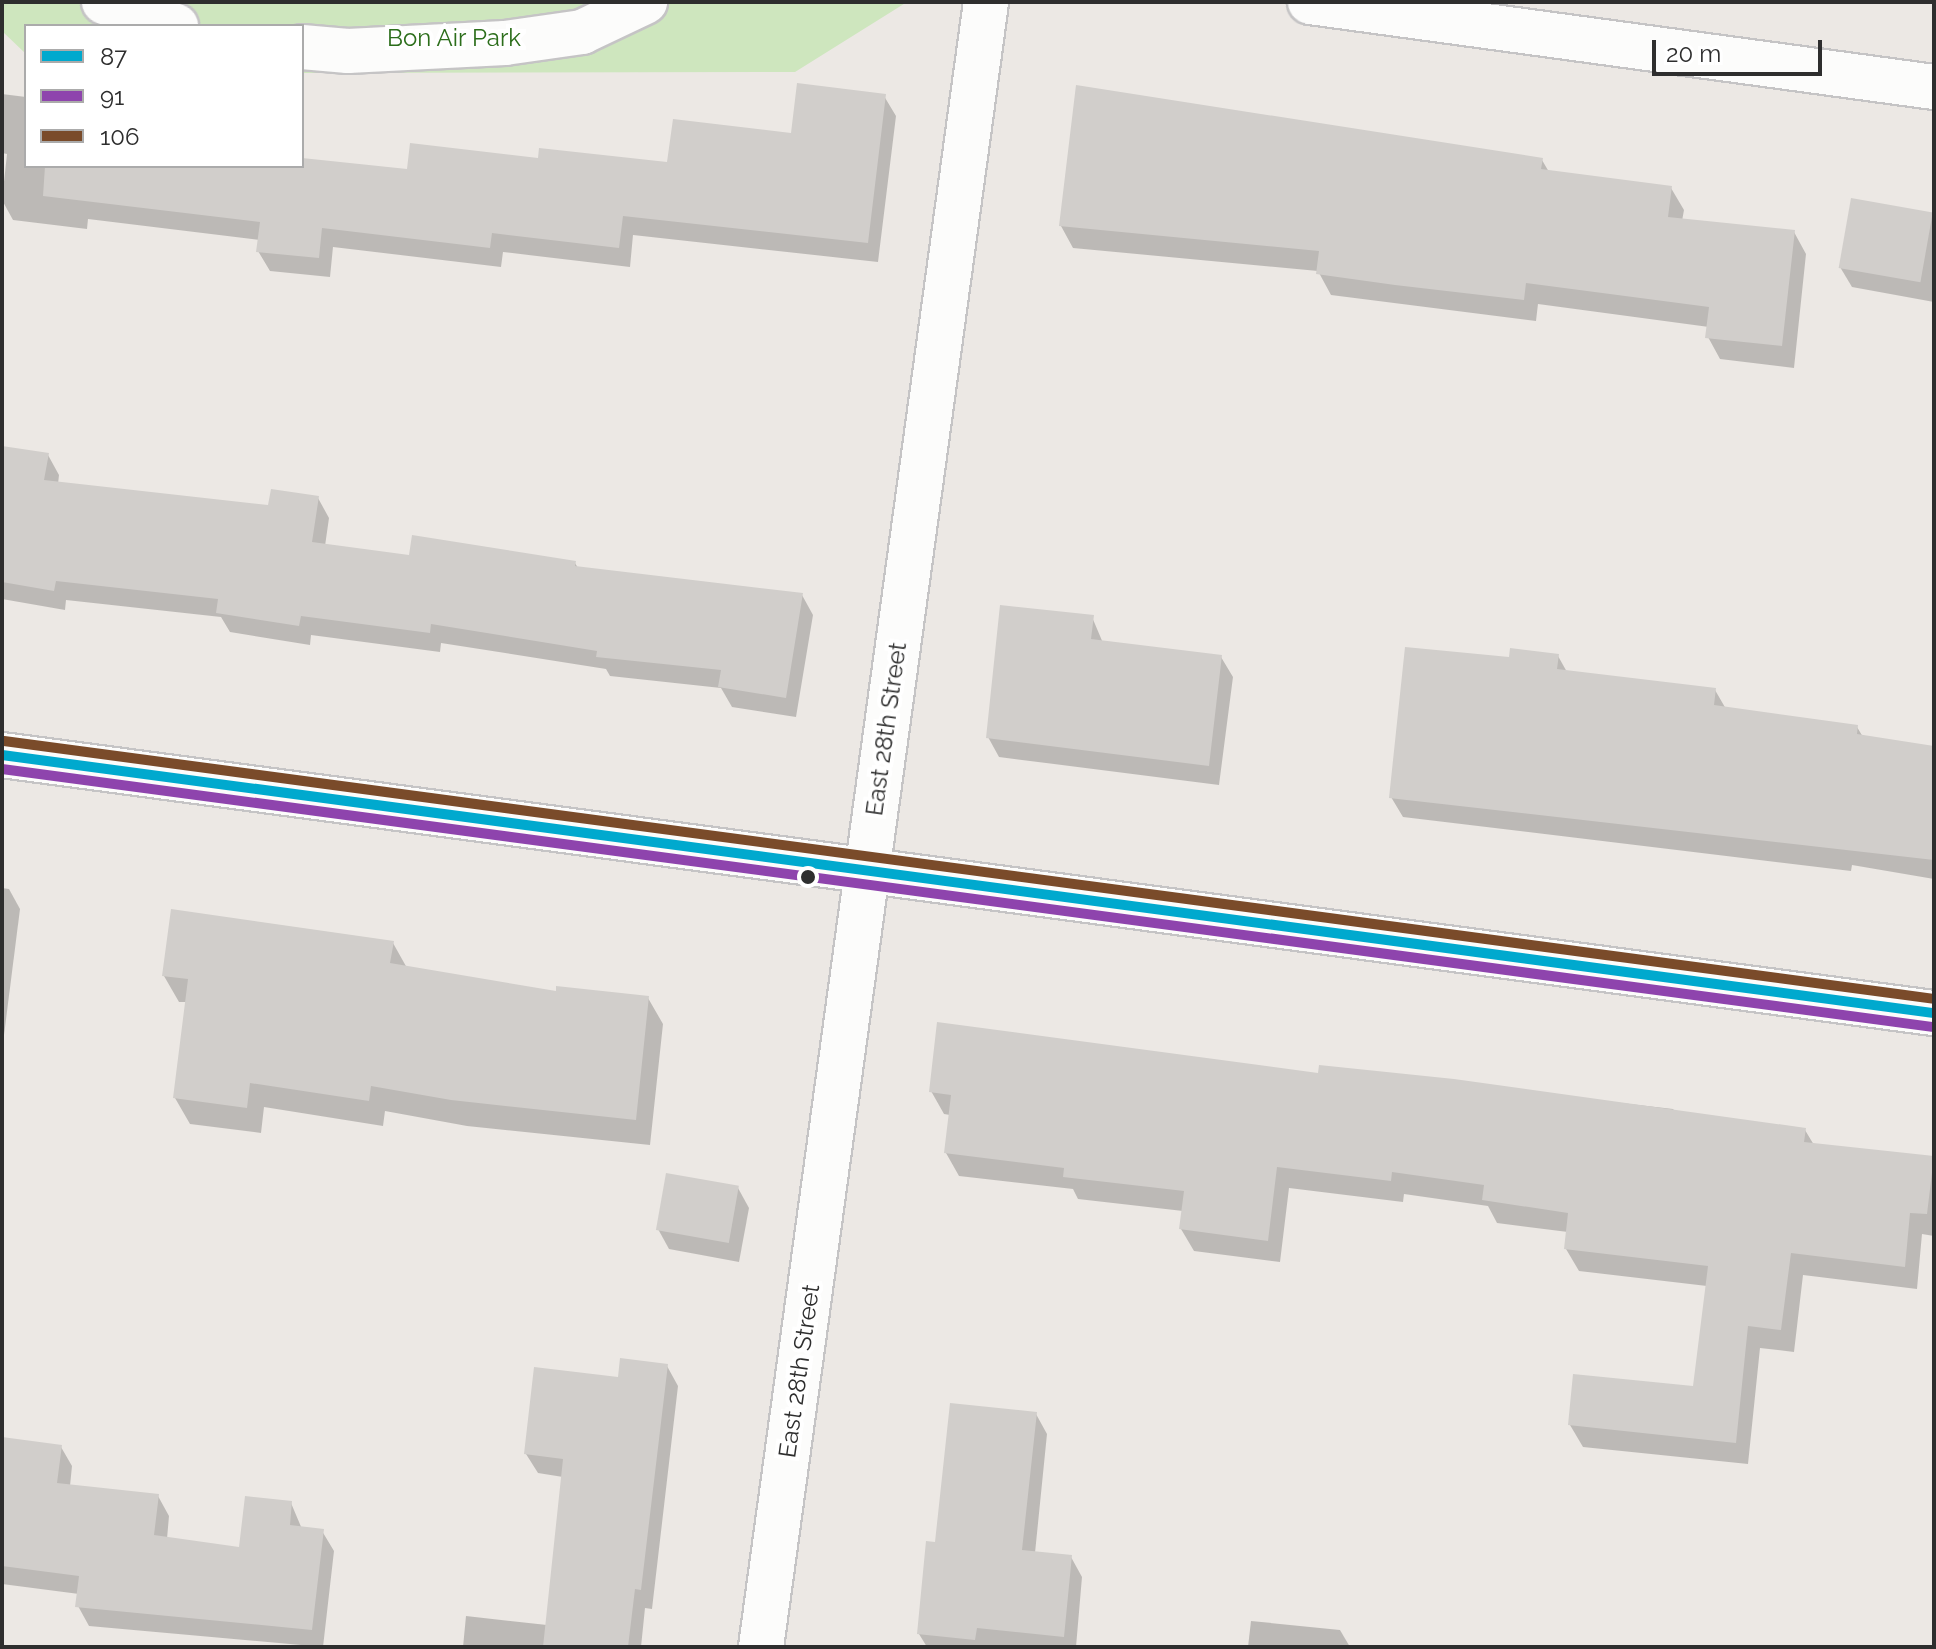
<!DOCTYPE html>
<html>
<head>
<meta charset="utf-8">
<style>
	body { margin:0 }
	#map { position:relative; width:1936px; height:1649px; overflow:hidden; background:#ece8e4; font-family:Raleway,sans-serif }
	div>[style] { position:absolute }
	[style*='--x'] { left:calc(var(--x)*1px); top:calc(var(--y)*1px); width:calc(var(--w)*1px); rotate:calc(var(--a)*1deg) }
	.green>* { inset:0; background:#cee6be }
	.shadow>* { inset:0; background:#0003 }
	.building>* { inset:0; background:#d1cecb; transform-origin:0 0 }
	.roads { filter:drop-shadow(2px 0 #c5c4c5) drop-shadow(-2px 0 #c5c4c5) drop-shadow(0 2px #c5c4c5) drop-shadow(0 -2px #c5c4c5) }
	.street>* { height:44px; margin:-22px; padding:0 22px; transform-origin:22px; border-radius:22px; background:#fcfcfb }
	.secondary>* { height:44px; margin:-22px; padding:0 22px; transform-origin:22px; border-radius:22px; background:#fcfcfb }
	.bus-1>* { height:10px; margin:-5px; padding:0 5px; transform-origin:5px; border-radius:5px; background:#00a9ce }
	.bus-2>* { height:10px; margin:-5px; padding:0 5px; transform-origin:5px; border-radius:5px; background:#8e44ad }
	.bus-3>* { height:10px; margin:-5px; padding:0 5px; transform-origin:5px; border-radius:5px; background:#7a4b2a }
	.dots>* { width:22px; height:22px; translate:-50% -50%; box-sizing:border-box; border:4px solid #fff; border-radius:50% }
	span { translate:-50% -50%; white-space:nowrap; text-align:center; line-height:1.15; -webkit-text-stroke:8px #fff; paint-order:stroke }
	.park-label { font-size:24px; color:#2c6e1b }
	.street-label { font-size:24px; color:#2e2e2e }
	.frame { position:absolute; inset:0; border:4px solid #2e2e2e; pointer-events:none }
	.legend { position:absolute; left:24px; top:24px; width:280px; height:144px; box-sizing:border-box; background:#fff; border:2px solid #ababab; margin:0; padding:10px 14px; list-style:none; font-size:24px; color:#2e2e2e }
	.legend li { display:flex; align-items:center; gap:16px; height:40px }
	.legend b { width:40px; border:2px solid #ababab }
	.scale { position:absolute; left:1652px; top:40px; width:170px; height:36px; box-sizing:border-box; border:4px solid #2e2e2e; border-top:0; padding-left:10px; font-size:24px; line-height:28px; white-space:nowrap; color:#2e2e2e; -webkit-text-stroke:6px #fff; paint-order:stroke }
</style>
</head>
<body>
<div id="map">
	<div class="green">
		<i style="clip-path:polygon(2px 2px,907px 2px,795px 72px,302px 73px,302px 26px,26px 26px,26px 54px,2px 31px)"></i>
	</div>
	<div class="shadow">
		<i style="clip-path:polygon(2px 94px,26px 97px,26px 166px,302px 166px,302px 160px,409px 171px,539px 161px,669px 165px,792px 135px,884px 96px,896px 116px,878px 262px,633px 235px,630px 267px,503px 252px,501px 267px,333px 247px,330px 277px,270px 271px,258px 251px,260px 240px,88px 219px,87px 229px,13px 220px,2px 200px,7px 154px,2px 153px)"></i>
		<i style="clip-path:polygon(1542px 160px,1549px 172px,1671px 188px,1684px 210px,1682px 221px,1794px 232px,1806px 254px,1794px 368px,1720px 359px,1708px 337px,1709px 327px,1538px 304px,1536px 321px,1331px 295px,1318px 271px,1073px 248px,1061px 226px)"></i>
		<i style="clip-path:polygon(1852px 201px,1934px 214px,1934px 302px,1852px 287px,1840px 267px)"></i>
		<i style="clip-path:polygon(2px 448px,48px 455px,59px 475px,58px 484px,270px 507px,318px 498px,329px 518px,325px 546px,411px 557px,575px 563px,578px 568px,802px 595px,813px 615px,796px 717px,732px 707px,721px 688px,610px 676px,606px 669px,441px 643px,440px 652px,311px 635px,310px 645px,230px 632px,221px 617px,66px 600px,65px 610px,2px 599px)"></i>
		<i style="clip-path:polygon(1092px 617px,1103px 643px,1221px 657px,1233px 677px,1219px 785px,999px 757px,988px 737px)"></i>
		<i style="clip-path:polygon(1558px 656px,1567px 672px,1715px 690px,1726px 709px,1857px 727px,1863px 737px,1934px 749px,1934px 879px,1852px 865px,1851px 871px,1403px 817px,1391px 797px,1511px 659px)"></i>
		<i style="clip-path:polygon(2px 888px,9px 889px,20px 909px,2px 1051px)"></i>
		<i style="clip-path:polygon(393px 943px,407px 968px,558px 993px,648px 998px,663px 1024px,650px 1145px,467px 1126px,385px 1111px,383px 1126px,264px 1107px,261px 1133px,190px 1124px,175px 1098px,187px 1002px,179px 1002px,164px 976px)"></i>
		<i style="clip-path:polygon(1321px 1068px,1673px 1109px,1677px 1114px,1805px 1130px,1814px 1145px,1932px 1158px,1934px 1236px,1922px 1234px,1917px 1289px,1803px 1275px,1794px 1352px,1760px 1348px,1748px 1464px,1583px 1447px,1570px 1425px,1694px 1388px,1707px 1286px,1579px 1271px,1566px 1249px,1568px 1232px,1497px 1223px,1488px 1206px,1404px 1194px,1403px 1202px,1289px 1188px,1280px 1262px,1194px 1251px,1181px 1229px,1183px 1211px,1078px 1199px,1073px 1189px,959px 1176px,946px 1153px,950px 1115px,944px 1114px,931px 1091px,1320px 1075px)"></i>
		<i style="clip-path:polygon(738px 1188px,749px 1208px,739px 1262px,669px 1249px,658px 1229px)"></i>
		<i style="clip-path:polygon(667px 1366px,678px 1386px,652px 1609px,645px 1608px,641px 1647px,463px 1647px,466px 1616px,547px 1625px,563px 1477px,538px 1473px,526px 1454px,619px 1380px)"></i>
		<i style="clip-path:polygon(1036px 1414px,1047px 1434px,1035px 1553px,1071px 1557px,1082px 1577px,1076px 1647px,927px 1647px,919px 1634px,937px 1544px)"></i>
		<i style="clip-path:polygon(2px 1439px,61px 1447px,72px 1466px,70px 1486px,158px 1496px,169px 1516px,167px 1539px,241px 1549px,291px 1503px,302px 1529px,322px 1531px,334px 1551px,323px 1647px,89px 1626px,78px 1606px,79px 1594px,2px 1584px)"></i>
		<i style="clip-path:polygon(1251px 1621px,1340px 1630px,1350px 1647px,1248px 1647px)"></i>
	</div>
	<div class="building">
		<i style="clip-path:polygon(797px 83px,886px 94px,868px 243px,623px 216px,619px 248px,492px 233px,490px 248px,322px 228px,319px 258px,256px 252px,260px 222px,43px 196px,45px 166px,302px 166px,302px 158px,407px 169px,410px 143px,538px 158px,539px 148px,667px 162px,673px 119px,791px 133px)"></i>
		<i style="clip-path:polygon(1076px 85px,1543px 158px,1541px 169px,1672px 186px,1668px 217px,1795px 230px,1782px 346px,1705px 338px,1709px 307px,1526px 283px,1524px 300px,1395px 285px,1316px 274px,1319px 251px,1059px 226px)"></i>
		<i style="left:1851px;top:198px;width:83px;height:71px;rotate:10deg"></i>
		<i style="clip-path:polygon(2px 446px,49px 453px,44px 480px,268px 505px,271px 489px,319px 496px,312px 542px,409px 555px,412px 535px,576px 561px,575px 566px,803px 593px,786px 698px,718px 687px,721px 670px,596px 657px,597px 651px,431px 624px,430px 633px,301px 616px,299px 626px,216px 613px,218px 599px,56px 581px,54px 591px,2px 582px)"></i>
		<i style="clip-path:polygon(1000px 605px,1094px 615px,1091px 639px,1222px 655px,1209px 766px,986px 738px)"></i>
		<i style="clip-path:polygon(1405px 647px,1509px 657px,1510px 648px,1559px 654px,1557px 669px,1716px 688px,1714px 705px,1858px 725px,1857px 734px,1934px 746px,1934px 860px,1389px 798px)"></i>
		<i style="clip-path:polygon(171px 909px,394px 941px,390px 963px,556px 991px,556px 986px,649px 996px,636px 1120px,451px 1100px,371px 1086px,369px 1101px,250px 1083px,247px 1108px,173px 1098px,188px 979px,162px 976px)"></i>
		<i style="clip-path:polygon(937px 1022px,1318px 1073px,1319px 1065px,1454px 1079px,1806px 1128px,1804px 1142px,1934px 1156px,1927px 1214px,1910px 1213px,1905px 1267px,1791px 1253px,1781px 1330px,1748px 1326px,1736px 1443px,1568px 1425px,1573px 1374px,1693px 1386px,1708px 1266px,1564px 1249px,1568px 1213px,1482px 1200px,1484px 1185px,1392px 1172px,1391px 1181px,1277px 1167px,1268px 1241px,1179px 1229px,1184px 1191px,1063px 1177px,1064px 1168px,944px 1153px,951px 1095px,929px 1092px)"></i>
		<i style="left:666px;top:1173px;width:74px;height:58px;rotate:10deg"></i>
		<i style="clip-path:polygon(620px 1358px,668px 1364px,641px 1590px,635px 1589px,628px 1647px,543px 1647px,563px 1459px,524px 1454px,534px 1367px,618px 1377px)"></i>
		<i style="clip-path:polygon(950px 1403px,1037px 1412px,1022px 1550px,1072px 1555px,1064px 1637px,977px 1628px,975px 1640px,917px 1634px,926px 1541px,935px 1542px)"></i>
		<i style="clip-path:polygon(2px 1437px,62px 1445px,57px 1483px,159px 1494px,154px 1535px,239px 1547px,245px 1496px,292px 1501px,290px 1525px,324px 1529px,312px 1630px,75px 1607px,79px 1576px,2px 1566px)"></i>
	</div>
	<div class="roads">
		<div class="street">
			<i style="--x:104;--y:2;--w:76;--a:18.4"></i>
			<i style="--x:1310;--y:2;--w:630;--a:7.76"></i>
			<i style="--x:302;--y:47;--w:46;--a:5"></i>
			<i style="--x:348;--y:51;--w:157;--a:-2.9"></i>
			<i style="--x:505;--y:43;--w:78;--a:-8.1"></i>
			<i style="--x:582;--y:32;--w:70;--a:-25.5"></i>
		</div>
		<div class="secondary">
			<i style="--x:2;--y:755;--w:1949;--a:7.61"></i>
			<i style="--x:761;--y:1647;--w:1660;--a:-82.21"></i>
		</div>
	</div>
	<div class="bus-1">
		<i style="--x:2;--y:755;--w:1949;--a:7.61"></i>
	</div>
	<div class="bus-2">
		<i style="--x:2;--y:769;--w:1947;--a:7.61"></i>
	</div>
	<div class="bus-3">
		<i style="--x:4;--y:741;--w:1947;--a:7.61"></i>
	</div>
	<div class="dots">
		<i style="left:808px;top:877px;background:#2e2e2e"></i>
	</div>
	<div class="park-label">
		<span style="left:454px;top:38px">Bon Air Park</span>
	</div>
	<div class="street-label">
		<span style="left:886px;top:729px;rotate:-82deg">East 28th Street</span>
		<span style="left:799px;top:1371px;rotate:-82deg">East 28th Street</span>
	</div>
	<div class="frame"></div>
	<ul class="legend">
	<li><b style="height:10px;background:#00a9ce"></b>87</li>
	<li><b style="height:10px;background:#8e44ad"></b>91</li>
	<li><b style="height:10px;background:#7a4b2a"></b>106</li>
	</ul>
	<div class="scale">20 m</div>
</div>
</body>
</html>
